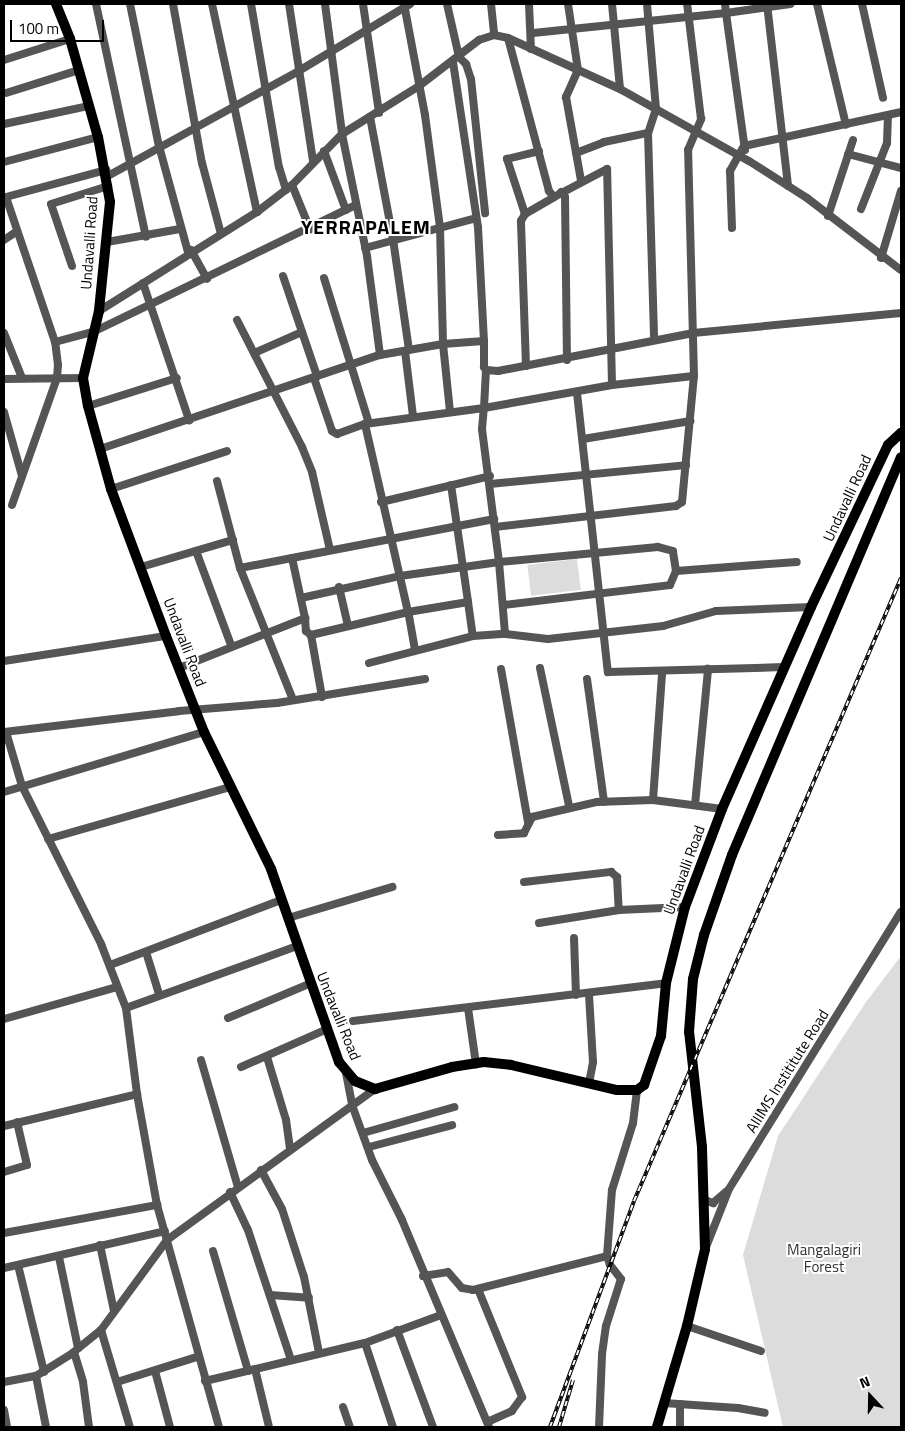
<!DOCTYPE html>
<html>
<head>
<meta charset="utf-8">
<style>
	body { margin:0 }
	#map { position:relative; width:905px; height:1431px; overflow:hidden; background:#fff; font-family:"Titillium Web",sans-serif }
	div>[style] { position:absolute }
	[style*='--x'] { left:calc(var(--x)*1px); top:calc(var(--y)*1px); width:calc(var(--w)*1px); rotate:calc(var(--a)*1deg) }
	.green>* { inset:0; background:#dcdcdc; transform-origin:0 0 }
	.minor>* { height:8px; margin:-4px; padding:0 4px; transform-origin:4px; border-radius:4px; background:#555 }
	.major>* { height:10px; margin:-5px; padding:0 5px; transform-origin:5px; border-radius:5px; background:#000 }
	.rail>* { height:4px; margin-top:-2px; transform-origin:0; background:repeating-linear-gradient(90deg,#fff 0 5.5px,#000 0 11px); box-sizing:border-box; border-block:1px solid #000 }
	span { translate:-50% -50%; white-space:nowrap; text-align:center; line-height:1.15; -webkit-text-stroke:4px #fff; paint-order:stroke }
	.street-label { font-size:15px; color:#000 }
	.park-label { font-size:15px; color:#333 }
	.district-label { font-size:20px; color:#000; font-weight:700; letter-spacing:1px }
	.frame { position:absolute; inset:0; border:5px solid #000; pointer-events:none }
	.north { position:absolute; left:845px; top:1371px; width:50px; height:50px; -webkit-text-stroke:4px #fff; paint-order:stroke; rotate:339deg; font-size:14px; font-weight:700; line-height:20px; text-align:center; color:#000 }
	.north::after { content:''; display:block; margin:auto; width:18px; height:22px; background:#000; clip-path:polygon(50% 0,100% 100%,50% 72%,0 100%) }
	.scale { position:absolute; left:10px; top:20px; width:94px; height:22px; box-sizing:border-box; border:2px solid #000; border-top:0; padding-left:6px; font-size:15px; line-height:18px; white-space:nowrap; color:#000; -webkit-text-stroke:4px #fff; paint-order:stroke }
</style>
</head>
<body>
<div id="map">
	<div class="green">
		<i style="left:577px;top:559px;width:31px;height:50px;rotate:83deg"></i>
		<i style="clip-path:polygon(901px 956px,901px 1427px,783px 1427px,743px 1255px,778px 1136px,866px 1002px)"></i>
	</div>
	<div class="minor">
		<i style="--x:96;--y:4;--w:238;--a:77.9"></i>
		<i style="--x:130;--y:4;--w:145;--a:78.5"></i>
		<i style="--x:159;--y:146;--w:110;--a:74.7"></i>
		<i style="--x:173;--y:4;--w:162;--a:79.7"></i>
		<i style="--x:202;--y:163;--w:73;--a:75"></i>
		<i style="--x:212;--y:4;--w:213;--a:77.8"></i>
		<i style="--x:251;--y:4;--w:165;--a:80.3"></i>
		<i style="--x:279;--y:167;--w:24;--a:73"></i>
		<i style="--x:289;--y:4;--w:159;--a:81.3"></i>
		<i style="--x:325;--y:4;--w:131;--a:82.5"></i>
		<i style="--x:342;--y:134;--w:125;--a:78.4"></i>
		<i style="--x:367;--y:256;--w:100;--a:82.5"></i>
		<i style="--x:363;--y:4;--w:110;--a:81.6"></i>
		<i style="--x:404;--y:4;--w:113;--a:79.3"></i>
		<i style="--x:425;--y:115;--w:114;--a:82.4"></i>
		<i style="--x:440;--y:228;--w:116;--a:88.5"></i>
		<i style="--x:443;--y:344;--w:68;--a:84.1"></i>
		<i style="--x:447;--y:4;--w:54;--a:77.2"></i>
		<i style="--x:459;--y:57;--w:10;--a:45"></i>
		<i style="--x:466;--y:64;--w:16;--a:72"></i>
		<i style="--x:471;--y:79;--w:135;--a:84"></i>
		<i style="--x:491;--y:4;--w:31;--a:84"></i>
		<i style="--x:529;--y:4;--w:45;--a:87.5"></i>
		<i style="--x:568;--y:4;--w:67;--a:81.4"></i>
		<i style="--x:578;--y:70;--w:30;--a:114"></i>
		<i style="--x:566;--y:97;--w:84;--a:79.8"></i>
		<i style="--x:612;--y:4;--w:85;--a:84.6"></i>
		<i style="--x:647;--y:4;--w:105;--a:85.1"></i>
		<i style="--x:656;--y:109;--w:25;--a:108"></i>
		<i style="--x:648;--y:133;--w:207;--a:88.3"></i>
		<i style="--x:767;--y:4;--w:183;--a:83.4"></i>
		<i style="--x:817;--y:4;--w:124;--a:76.5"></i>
		<i style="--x:862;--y:4;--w:96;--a:77.4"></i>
		<i style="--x:533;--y:33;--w:194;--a:-5.9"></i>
		<i style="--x:726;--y:13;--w:9;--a:-96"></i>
		<i style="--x:4;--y:60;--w:69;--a:-17.7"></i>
		<i style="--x:453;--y:62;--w:167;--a:81.4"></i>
		<i style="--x:478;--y:227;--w:114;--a:87"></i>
		<i style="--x:6;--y:93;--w:77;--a:-17.5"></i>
		<i style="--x:370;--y:117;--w:124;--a:79.3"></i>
		<i style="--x:393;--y:239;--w:112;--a:81.8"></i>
		<i style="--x:4;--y:124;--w:87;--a:-12"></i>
		<i style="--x:745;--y:150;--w:138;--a:-97.9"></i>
		<i style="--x:726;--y:13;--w:65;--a:-8"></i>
		<i style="--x:324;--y:151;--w:63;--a:69.6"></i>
		<i style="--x:576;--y:153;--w:30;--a:-21"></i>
		<i style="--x:604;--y:142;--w:45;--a:-11.6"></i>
		<i style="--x:848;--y:154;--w:55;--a:14.8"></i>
		<i style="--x:4;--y:162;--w:97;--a:-14.9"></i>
		<i style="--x:106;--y:177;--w:218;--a:-28.8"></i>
		<i style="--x:297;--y:72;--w:132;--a:-31"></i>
		<i style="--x:292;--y:185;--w:48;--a:67.8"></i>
		<i style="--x:561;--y:192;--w:6;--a:51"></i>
		<i style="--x:565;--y:197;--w:163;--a:89.3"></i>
		<i style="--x:861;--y:209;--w:71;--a:-68.5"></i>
		<i style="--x:887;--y:143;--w:27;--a:-88"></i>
		<i style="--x:525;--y:214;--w:58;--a:-108.1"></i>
		<i style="--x:507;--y:159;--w:33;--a:-14"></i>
		<i style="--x:828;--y:216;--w:80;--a:-71.8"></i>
		<i style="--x:732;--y:228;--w:57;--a:-92"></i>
		<i style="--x:730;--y:171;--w:29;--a:-61"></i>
		<i style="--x:744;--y:146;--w:161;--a:-12.2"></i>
		<i style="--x:4;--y:240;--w:14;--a:-34"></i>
		<i style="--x:107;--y:242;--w:74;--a:-10.1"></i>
		<i style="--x:365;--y:248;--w:115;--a:-15.1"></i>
		<i style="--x:191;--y:250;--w:33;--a:61"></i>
		<i style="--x:881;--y:258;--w:70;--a:-73.4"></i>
		<i style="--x:72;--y:266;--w:65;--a:-108.7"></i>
		<i style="--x:51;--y:204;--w:60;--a:-17.5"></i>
		<i style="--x:283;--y:276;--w:106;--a:71.2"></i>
		<i style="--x:324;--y:278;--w:152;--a:72.8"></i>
		<i style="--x:143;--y:283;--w:145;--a:71.4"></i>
		<i style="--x:99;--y:311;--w:186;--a:-32.1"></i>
		<i style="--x:257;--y:212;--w:44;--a:-37.6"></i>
		<i style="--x:292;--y:185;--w:71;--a:-45.6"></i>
		<i style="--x:342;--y:134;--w:91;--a:-31.9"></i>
		<i style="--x:419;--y:86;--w:76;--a:-37.5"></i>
		<i style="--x:479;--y:40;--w:16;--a:-18"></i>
		<i style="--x:494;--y:35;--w:14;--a:12"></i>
		<i style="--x:508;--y:38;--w:123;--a:24.5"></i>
		<i style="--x:620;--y:89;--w:148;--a:29.2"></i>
		<i style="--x:749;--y:161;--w:69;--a:32.5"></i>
		<i style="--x:807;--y:198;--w:118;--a:37.5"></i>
		<i style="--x:237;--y:320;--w:143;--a:62.9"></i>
		<i style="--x:302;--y:447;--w:27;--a:68"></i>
		<i style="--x:312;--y:472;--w:80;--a:77"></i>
		<i style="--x:4;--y:333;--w:48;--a:68.2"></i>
		<i style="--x:55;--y:342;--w:39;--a:-15"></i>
		<i style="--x:93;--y:332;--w:292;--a:-25.8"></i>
		<i style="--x:405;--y:351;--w:65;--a:83"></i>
		<i style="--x:254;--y:353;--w:52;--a:-23.6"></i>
		<i style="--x:526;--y:366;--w:145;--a:-92"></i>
		<i style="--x:521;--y:221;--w:8;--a:-60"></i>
		<i style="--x:525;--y:214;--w:34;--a:-30"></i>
		<i style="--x:314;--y:378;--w:56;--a:71.2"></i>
		<i style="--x:332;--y:431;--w:6;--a:31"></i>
		<i style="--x:337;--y:434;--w:30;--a:-20"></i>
		<i style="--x:365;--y:424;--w:120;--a:-7.7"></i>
		<i style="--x:484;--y:408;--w:38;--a:-87"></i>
		<i style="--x:4;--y:379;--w:79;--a:-0.7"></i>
		<i style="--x:612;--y:385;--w:82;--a:-6.3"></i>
		<i style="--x:577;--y:393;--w:281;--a:83.7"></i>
		<i style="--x:608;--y:672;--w:175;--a:-1.6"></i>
		<i style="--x:88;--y:406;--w:93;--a:-17.5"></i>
		<i style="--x:4;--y:412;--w:66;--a:74.3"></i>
		<i style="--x:583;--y:439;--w:109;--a:-9.5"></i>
		<i style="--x:100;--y:449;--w:295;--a:-18.6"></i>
		<i style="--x:380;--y:355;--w:64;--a:-9.9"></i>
		<i style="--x:443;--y:344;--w:41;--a:-4.2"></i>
		<i style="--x:484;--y:341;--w:26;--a:90"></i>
		<i style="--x:484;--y:367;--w:4;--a:56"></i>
		<i style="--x:486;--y:370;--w:12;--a:5"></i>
		<i style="--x:498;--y:371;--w:199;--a:-11"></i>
		<i style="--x:693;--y:333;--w:209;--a:-5.5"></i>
		<i style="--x:217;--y:481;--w:90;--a:75.2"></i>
		<i style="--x:240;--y:568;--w:142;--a:68.1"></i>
		<i style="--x:490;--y:484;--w:197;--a:-5.5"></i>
		<i style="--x:451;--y:485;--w:118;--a:81.7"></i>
		<i style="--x:111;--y:489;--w:122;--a:-18.1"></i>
		<i style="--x:381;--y:502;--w:112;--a:-13.4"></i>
		<i style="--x:12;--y:505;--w:135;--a:-70.5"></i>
		<i style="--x:57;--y:378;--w:13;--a:-86"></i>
		<i style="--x:58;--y:365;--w:23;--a:-97"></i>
		<i style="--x:55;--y:342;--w:153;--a:-108.7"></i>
		<i style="--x:6;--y:197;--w:104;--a:-15.1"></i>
		<i style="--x:495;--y:527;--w:182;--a:-6.6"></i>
		<i style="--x:676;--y:506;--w:7;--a:-34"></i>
		<i style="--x:682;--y:502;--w:127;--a:-84.6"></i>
		<i style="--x:694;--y:376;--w:226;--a:-91.5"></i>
		<i style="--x:688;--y:150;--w:34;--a:-67"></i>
		<i style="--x:701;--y:119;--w:116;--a:-96.9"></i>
		<i style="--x:196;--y:551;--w:100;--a:69.6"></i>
		<i style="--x:141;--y:567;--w:96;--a:-16.4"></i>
		<i style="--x:240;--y:568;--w:53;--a:-10.9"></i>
		<i style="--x:676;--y:571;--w:121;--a:-4.3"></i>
		<i style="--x:339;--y:587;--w:40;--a:77"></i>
		<i style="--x:301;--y:598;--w:101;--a:-12.5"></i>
		<i style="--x:400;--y:576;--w:100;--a:-8"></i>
		<i style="--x:499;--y:562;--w:134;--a:-97.3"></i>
		<i style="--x:482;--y:429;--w:21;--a:-85"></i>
		<i style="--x:484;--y:408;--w:130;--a:-10.2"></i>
		<i style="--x:612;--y:385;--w:216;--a:-91.3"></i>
		<i style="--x:607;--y:169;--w:60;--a:152.2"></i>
		<i style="--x:554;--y:197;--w:8;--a:-130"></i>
		<i style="--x:549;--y:191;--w:158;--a:-105"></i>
		<i style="--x:503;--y:605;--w:168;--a:-6.8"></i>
		<i style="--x:670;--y:585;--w:15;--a:-67"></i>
		<i style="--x:676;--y:571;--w:20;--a:-99"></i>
		<i style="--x:673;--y:551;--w:16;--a:-165"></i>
		<i style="--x:658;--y:547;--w:160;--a:174.6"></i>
		<i style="--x:499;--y:562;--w:72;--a:85.2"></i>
		<i style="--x:305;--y:618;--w:13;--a:86"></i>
		<i style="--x:306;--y:631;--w:6;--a:39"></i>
		<i style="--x:311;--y:635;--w:100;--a:-13.3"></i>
		<i style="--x:408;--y:612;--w:193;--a:-102.9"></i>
		<i style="--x:311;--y:635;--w:63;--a:79.9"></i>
		<i style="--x:415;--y:650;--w:39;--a:-100"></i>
		<i style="--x:408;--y:612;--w:61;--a:-9.5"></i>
		<i style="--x:468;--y:602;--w:34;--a:82"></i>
		<i style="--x:473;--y:636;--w:32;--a:-4"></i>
		<i style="--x:505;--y:634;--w:43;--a:6.6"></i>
		<i style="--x:548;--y:639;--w:116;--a:-6.4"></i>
		<i style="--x:663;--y:626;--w:55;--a:-15.8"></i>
		<i style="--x:716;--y:611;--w:95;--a:-2.4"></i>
		<i style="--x:4;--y:661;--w:164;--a:-8.8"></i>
		<i style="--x:369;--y:663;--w:107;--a:-14.6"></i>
		<i style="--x:179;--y:668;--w:136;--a:-21.6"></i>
		<i style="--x:305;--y:618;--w:61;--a:-102.2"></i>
		<i style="--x:292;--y:558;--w:206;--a:-10.9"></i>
		<i style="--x:540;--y:668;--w:141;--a:78.1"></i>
		<i style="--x:501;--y:669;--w:155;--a:80"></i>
		<i style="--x:587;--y:679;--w:124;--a:82.1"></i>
		<i style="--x:4;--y:732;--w:176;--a:-6.8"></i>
		<i style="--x:179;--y:711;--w:98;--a:-4.7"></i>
		<i style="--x:277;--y:703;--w:150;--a:-9.2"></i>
		<i style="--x:6;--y:732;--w:56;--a:73.5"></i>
		<i style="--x:22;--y:786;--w:177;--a:63.4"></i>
		<i style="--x:101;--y:944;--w:69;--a:68.7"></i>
		<i style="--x:126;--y:1008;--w:87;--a:82.7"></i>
		<i style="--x:137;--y:1094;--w:113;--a:79.8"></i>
		<i style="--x:4;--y:792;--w:209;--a:-16.7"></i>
		<i style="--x:653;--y:800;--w:127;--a:-85.9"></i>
		<i style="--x:695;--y:805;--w:137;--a:-84.5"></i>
		<i style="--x:498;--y:835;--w:26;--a:-4"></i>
		<i style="--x:524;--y:833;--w:18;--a:-63"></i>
		<i style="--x:532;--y:817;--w:67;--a:-13"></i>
		<i style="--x:597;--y:802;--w:56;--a:-2"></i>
		<i style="--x:653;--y:800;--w:70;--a:7.4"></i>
		<i style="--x:48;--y:839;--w:189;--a:-15.9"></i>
		<i style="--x:524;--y:882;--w:88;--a:-6.6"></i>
		<i style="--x:611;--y:872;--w:8;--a:40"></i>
		<i style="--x:617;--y:877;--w:33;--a:87"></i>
		<i style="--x:288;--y:918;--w:109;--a:-16.6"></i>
		<i style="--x:539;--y:923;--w:81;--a:-9.2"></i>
		<i style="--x:619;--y:910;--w:66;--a:-2.6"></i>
		<i style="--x:574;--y:938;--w:57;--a:88"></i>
		<i style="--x:146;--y:952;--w:44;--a:72.8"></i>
		<i style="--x:110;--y:965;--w:183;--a:-20.8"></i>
		<i style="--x:126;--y:1008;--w:182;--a:-19.9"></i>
		<i style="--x:468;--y:1008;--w:57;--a:81.9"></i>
		<i style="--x:228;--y:1018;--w:88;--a:-22.8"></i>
		<i style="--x:4;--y:1019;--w:117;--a:-15.8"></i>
		<i style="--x:353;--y:1021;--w:315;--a:-6.9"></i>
		<i style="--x:267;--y:1057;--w:66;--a:73.2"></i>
		<i style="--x:286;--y:1120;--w:29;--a:82"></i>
		<i style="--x:201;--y:1060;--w:132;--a:73.8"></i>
		<i style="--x:241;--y:1067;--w:94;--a:-23.8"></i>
		<i style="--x:346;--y:1073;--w:33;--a:79"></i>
		<i style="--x:352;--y:1105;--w:59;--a:70"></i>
		<i style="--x:372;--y:1160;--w:67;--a:63.4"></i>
		<i style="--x:402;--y:1220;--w:225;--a:67.2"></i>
		<i style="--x:589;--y:1083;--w:21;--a:-79"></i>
		<i style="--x:593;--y:1062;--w:68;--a:-93.4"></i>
		<i style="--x:4;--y:1126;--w:137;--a:-13.5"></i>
		<i style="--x:363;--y:1133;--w:95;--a:-15.9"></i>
		<i style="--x:369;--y:1147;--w:86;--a:-14.8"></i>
		<i style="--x:261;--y:1170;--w:44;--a:61.7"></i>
		<i style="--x:282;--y:1209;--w:71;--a:72.1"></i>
		<i style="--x:304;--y:1277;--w:77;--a:78.8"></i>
		<i style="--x:4;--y:1172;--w:24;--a:-17"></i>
		<i style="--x:27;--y:1165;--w:44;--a:-103.1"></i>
		<i style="--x:230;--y:1192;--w:42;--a:64.7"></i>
		<i style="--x:248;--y:1230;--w:137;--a:71.7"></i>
		<i style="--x:705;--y:1200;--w:9;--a:21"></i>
		<i style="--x:713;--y:1203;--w:18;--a:-41"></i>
		<i style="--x:4;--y:1233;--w:156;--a:-10.4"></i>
		<i style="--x:157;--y:1205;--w:230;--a:74.4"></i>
		<i style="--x:100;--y:1245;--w:67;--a:78"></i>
		<i style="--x:706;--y:1247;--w:62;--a:-68.4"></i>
		<i style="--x:729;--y:1189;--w:326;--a:-58.2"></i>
		<i style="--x:213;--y:1251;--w:125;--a:73.7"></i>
		<i style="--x:59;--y:1257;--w:93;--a:78.2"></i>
		<i style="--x:18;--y:1265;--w:110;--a:76.3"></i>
		<i style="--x:4;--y:1268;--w:165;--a:-12.9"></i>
		<i style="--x:423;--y:1276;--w:25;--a:-9"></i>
		<i style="--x:448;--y:1272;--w:21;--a:49"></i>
		<i style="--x:462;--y:1288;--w:11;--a:10"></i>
		<i style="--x:473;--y:1290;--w:138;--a:-14.2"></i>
		<i style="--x:478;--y:1289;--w:117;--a:67.8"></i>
		<i style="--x:522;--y:1397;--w:17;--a:126"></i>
		<i style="--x:512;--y:1411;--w:27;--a:156"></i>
		<i style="--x:270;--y:1295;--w:39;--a:4"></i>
		<i style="--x:687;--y:1326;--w:78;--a:18.7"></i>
		<i style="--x:101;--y:1330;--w:101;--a:73.4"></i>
		<i style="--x:397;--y:1330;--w:103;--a:69.6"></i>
		<i style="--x:365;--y:1343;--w:89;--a:71.6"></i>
		<i style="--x:74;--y:1352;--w:31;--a:73"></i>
		<i style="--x:83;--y:1382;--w:45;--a:82.4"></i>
		<i style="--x:255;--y:1369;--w:60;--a:76.4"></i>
		<i style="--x:155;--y:1371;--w:58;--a:75"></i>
		<i style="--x:36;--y:1376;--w:52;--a:78.9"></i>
		<i style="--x:205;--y:1381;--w:164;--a:-13.4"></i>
		<i style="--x:365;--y:1343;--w:81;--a:-20.2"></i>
		<i style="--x:4;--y:1382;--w:33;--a:-11"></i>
		<i style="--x:36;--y:1376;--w:40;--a:-32"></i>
		<i style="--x:70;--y:1355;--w:40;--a:-39"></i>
		<i style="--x:101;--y:1330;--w:112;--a:-53.7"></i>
		<i style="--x:167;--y:1240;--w:257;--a:-36"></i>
		<i style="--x:117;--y:1382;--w:84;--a:-17.4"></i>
		<i style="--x:664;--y:1403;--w:74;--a:3.9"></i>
		<i style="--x:738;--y:1408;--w:27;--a:10"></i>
		<i style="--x:680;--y:1404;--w:23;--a:90"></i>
		<i style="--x:343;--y:1407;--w:21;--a:71"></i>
		<i style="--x:4;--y:1410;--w:17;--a:80"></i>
		<i style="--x:599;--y:1427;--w:73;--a:-87.6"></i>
		<i style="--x:602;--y:1354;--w:28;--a:-82"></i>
		<i style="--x:606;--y:1326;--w:49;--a:-72.3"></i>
		<i style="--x:621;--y:1279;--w:18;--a:-128"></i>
		<i style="--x:610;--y:1265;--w:9;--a:-108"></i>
		<i style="--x:607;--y:1256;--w:66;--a:-85.7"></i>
		<i style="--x:612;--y:1190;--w:70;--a:-72.6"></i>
		<i style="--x:633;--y:1123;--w:33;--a:-83"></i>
	</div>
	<div class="major">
		<i style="--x:56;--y:4;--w:38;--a:68"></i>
		<i style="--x:70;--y:39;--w:102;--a:74.1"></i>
		<i style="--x:98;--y:137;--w:66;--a:79.5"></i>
		<i style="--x:110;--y:202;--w:110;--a:95.8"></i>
		<i style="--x:99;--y:311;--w:69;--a:103.4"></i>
		<i style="--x:83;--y:378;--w:28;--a:80"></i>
		<i style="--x:88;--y:406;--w:86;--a:74.5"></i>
		<i style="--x:111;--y:489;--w:157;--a:69.5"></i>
		<i style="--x:166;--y:636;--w:103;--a:68.4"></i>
		<i style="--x:204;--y:732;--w:153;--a:63.9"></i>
		<i style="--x:271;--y:869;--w:205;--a:70.6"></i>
		<i style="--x:339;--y:1062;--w:25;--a:50"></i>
		<i style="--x:355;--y:1081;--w:22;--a:22"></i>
		<i style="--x:375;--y:1089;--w:80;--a:-15.9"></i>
		<i style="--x:452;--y:1067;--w:32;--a:-9"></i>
		<i style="--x:484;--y:1062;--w:27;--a:6"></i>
		<i style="--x:511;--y:1065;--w:109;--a:13.3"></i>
		<i style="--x:617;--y:1090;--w:20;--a:0"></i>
		<i style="--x:637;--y:1090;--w:9;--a:-36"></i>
		<i style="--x:644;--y:1085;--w:52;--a:-70.9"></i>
		<i style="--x:661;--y:1036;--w:53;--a:-84.6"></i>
		<i style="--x:666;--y:983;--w:78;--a:-76"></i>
		<i style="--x:685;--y:907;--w:105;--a:-69.3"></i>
		<i style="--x:722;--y:809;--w:221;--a:-66.2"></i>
		<i style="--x:811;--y:607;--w:179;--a:-64.6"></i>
		<i style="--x:888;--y:445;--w:18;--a:-43"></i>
		<i style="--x:657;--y:1427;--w:105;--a:-73.5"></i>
		<i style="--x:687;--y:1326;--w:79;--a:-76.8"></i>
		<i style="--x:705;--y:1249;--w:102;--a:-91.7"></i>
		<i style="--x:702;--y:1147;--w:116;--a:-96.4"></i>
		<i style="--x:689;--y:1032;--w:53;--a:-85.7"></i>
		<i style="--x:693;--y:979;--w:45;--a:-76"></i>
		<i style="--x:704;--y:935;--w:85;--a:-70.7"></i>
		<i style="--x:732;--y:855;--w:432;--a:-67"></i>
	</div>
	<div class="rail">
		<i style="--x:550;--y:1427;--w:241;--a:-69.6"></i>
		<i style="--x:634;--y:1201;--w:678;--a:-66.8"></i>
		<i style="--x:559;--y:1427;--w:49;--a:-73.4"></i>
	</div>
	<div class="street-label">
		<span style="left:89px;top:243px;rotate:-86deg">Undavalli Road</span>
		<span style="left:847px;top:498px;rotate:-65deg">Undavalli Road</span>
		<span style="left:185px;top:642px;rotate:69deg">Undavalli Road</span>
		<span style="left:684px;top:870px;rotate:-70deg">Undavalli Road</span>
		<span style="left:339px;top:1016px;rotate:68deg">Undavalli Road</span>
		<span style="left:787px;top:1071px;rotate:-58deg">AIIIMS Instititute Road</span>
	</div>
	<div class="park-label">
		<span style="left:824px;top:1258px">Mangalagiri<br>Forest</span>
	</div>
	<div class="district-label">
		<span style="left:366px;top:226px">YERRAPALEM</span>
	</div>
	<div class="frame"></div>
	<div class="north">N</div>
	<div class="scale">100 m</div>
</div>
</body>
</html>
